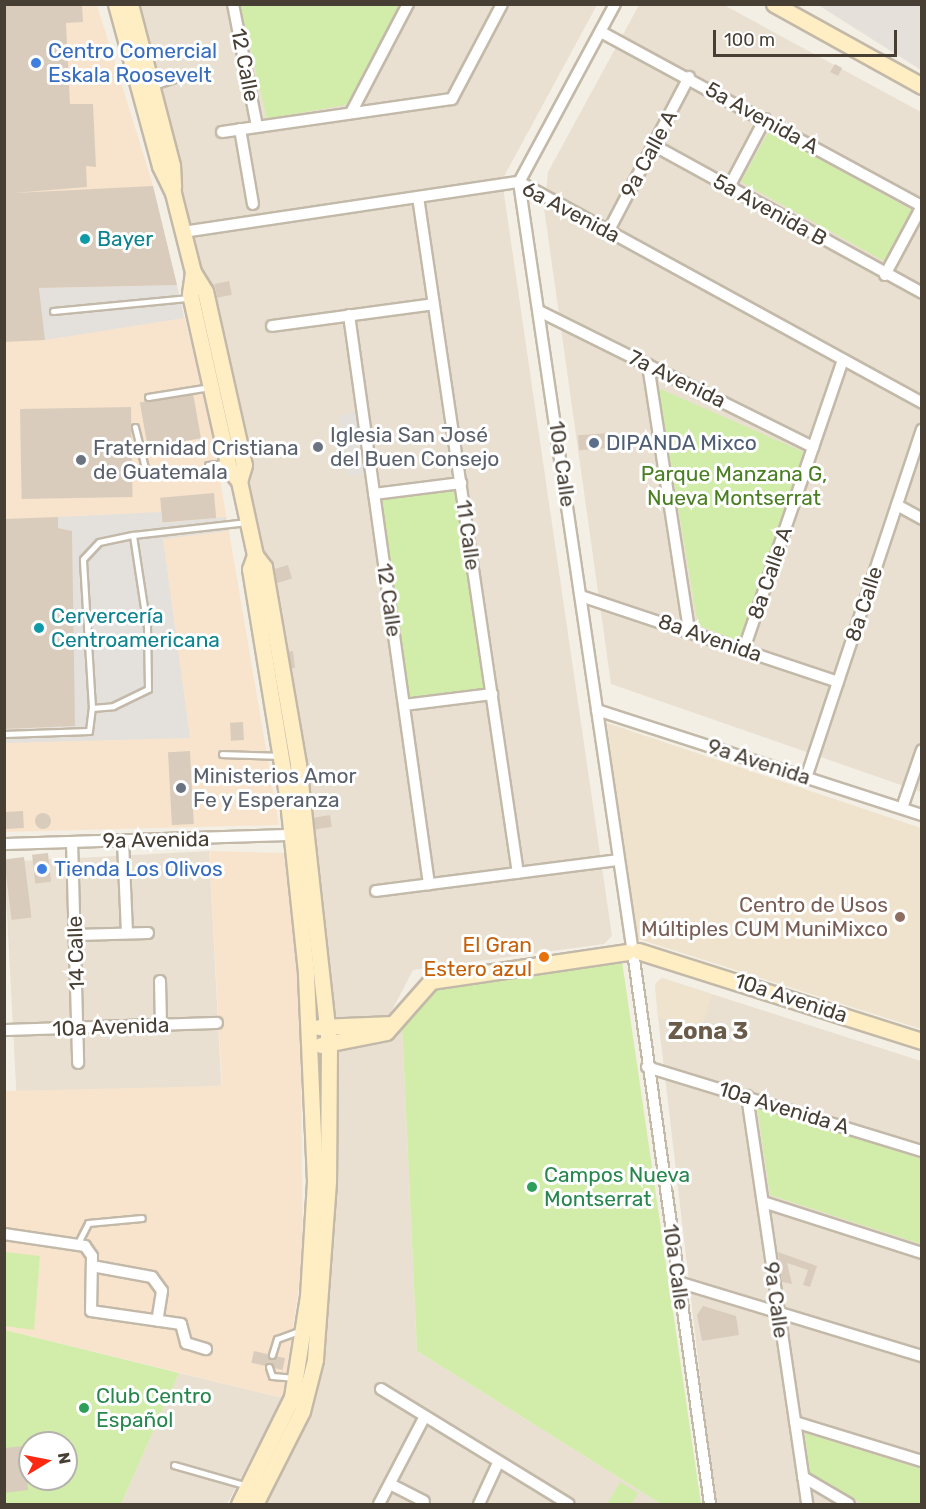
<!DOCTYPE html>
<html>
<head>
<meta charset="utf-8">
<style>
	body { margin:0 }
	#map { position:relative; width:926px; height:1509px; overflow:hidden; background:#f4efe4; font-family:Rubik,sans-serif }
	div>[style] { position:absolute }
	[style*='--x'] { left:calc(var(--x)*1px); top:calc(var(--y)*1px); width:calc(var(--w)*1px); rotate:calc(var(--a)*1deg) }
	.residential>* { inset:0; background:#e9e0d2; transform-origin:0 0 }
	.commercial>* { inset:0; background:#f8e4cd }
	.industrial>* { inset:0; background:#e6e0da }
	.education>* { inset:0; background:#efe3cd }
	.green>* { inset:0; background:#d2eda9; transform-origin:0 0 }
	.parking>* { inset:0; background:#e4e1dd; transform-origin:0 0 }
	.building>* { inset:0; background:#daccbc; transform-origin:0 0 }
	.round { border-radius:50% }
	.roads { filter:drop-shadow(2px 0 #c3b9a9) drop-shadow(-2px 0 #c3b9a9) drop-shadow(0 2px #c3b9a9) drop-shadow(0 -2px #c3b9a9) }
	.lane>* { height:5px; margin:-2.5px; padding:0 2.5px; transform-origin:2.5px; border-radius:2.5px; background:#fff }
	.street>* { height:10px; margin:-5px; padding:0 5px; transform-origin:5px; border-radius:5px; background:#fff }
	.secondary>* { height:15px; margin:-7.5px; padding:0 7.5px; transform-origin:7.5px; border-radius:7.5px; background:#ffeec4 }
	.dots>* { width:16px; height:16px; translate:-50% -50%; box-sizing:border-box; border:3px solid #fff; border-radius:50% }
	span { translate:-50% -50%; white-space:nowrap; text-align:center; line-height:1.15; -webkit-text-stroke:6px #fff; paint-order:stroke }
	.shop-label { font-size:21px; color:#366cbe }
	.left { translate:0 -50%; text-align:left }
	.street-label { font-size:21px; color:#473e34 }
	.culture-label { font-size:21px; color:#0d838f }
	.worship-label { font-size:21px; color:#5b616d }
	.service-label { font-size:21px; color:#4e5e75 }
	.park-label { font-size:21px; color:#497e21 }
	.education-label { font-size:21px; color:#785e54 }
	.right { translate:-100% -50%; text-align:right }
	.food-label { font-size:21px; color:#c56008 }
	.leisure-label { font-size:21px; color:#27864d }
	.quarter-label { font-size:24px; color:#6b5c4a; font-weight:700 }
	.frame { position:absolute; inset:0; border:6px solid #473e34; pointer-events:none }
	.north { position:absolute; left:18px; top:1431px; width:60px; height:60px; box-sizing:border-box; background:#fff; border:2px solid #b5b2ae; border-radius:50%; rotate:80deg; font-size:16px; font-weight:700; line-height:24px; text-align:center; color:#473e34 }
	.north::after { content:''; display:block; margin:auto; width:21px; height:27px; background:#ff2811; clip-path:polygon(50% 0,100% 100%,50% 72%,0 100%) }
	.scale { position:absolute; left:713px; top:30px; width:184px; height:27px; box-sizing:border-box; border:3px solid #473e34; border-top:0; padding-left:8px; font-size:18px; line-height:21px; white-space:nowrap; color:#473e34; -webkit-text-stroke:4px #fff; paint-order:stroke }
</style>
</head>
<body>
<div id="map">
	<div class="residential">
		<i style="clip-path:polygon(139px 5px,597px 5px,502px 180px,612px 936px,604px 944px,413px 970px,387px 1020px,335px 1023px,315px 849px,265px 552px)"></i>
		<i style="clip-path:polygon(639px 5px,724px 5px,921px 112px,921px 792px,611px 684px,544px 208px,548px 172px)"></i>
		<i style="left:209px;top:851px;width:235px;height:205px;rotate:87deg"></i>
		<i style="clip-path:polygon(662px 978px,921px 1061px,921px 1504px,715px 1504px,658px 1017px,655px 984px)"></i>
		<i style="clip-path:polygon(402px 1023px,417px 1351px,661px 1504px,264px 1504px,302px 1430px,316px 1387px,330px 1258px,339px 1051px,386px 1043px)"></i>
		<i style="clip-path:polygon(179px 1373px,283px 1398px,227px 1504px,121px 1504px)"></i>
	</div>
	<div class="commercial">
		<i style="clip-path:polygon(4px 5px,97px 5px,152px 182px,211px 426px,279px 825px,5px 832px)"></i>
		<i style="clip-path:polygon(209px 851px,285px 853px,300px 992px,303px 1259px,283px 1398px,5px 1330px,5px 1091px,222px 1086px)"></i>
	</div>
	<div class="industrial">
		<i style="clip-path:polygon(818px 5px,921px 5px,921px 70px)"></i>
	</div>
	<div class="education">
		<i style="clip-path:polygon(607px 723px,921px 828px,921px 1029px,635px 938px)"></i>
		<i style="clip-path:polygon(662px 978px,712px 995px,700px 1032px,658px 1017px,655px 984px)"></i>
	</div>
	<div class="green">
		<i style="clip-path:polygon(240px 5px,400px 5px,350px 104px,267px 119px)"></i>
		<i style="left:769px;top:131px;width:165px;height:58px;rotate:29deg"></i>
		<i style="clip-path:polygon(658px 388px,806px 453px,745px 644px,698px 625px)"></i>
		<i style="left:458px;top:487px;width:206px;height:80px;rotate:82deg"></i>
		<i style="clip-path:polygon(622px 961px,701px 1504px,661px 1504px,417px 1351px,402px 1023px,431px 990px)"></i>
		<i style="clip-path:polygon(757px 1105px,921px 1159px,921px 1244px,770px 1195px)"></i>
		<i style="clip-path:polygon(5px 1252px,40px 1256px,34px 1330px,5px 1326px)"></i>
		<i style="clip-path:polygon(evenodd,5px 1330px,179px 1373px,121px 1504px,5px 1504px,5px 1330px,30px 1443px,66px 1443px,66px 1479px,30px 1479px,30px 1443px)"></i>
		<i style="clip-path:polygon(805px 1433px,921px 1469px,921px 1504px,863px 1504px,810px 1475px)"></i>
		<i style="clip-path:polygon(620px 1482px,638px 1493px,632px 1504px,607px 1504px)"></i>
	</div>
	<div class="parking">
		<i style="clip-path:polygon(177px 285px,184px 318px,45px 340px,39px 288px)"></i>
		<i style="left:359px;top:412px;width:62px;height:20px;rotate:81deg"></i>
		<i style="clip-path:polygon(161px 512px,162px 523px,226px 517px,227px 531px,163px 539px,190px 738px,5px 743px,4px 729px,74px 726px,72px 531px,58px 528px,58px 517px)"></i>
	</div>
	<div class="building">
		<i style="clip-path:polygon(82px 4px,83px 22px,66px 23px,70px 104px,93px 104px,96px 167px,86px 166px,87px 187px,14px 193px,153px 186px,177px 285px,39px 288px,45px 340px,4px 342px,4px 6px)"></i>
		<i style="clip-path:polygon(835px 64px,842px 68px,838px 76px,830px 72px)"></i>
		<i style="left:229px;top:281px;width:14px;height:15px;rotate:78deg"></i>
		<i style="left:193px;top:393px;width:46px;height:54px;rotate:80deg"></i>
		<i style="left:131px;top:407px;width:90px;height:111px;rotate:89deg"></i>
		<i style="left:609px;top:433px;width:15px;height:31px;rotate:86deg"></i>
		<i style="left:214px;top:493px;width:25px;height:54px;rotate:85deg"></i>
		<i style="clip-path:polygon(58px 517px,58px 528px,72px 531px,75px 726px,4px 729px,4px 519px)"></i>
		<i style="left:288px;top:565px;width:14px;height:20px;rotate:73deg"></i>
		<i style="left:293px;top:651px;width:17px;height:11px;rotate:83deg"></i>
		<i style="left:243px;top:722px;width:18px;height:13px;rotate:87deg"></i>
		<i style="left:190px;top:751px;width:73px;height:22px;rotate:87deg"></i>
		<i style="left:23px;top:811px;width:17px;height:19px;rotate:87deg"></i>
		<i class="round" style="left:35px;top:813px;width:16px;height:16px"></i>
		<i style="left:330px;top:815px;width:12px;height:17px;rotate:81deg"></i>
		<i style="left:48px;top:853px;width:29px;height:16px;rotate:84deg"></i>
		<i style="left:24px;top:857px;width:61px;height:20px;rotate:83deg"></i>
		<i style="clip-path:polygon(778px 1252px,817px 1266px,810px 1287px,803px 1285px,808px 1270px,787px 1263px,792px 1284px,782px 1282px)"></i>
		<i style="clip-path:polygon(703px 1306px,736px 1316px,739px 1335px,702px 1341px,697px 1315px)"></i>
		<i style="left:254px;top:1351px;width:32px;height:12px;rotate:13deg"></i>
		<i style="clip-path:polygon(24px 1446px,28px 1490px,4px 1493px,4px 1448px)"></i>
	</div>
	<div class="roads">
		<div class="lane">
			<i style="--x:153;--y:86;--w:40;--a:-18"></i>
			<i style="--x:53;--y:311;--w:137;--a:-5.5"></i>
			<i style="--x:148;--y:397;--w:63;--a:-9.2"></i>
			<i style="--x:135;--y:427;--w:42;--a:76.3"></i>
			<i style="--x:208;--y:465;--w:17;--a:-7"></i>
			<i style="--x:92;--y:708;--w:149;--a:-93.5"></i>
			<i style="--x:83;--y:559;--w:23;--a:-47"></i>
			<i style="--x:99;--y:542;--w:35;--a:-12"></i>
			<i style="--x:4;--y:734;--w:85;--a:-2"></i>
			<i style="--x:89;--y:731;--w:23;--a:-83"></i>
			<i style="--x:92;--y:708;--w:21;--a:-5"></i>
			<i style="--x:113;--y:706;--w:39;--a:-26"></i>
			<i style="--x:148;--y:689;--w:62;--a:-90.9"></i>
			<i style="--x:147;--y:627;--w:93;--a:-98.7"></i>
			<i style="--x:133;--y:535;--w:115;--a:-6.5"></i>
			<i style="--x:222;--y:754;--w:58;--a:2"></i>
			<i style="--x:78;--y:1243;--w:22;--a:-63"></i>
			<i style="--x:88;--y:1223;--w:54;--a:-5.3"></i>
			<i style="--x:272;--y:1355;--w:17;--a:-73"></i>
			<i style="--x:277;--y:1339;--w:23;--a:-20"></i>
			<i style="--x:269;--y:1367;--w:9;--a:72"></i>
			<i style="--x:272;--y:1376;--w:21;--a:5"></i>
			<i style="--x:174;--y:1465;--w:76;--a:16"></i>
		</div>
		<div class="street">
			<i style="--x:233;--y:4;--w:124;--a:78.9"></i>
			<i style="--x:615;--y:4;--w:202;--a:118.3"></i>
			<i style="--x:519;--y:182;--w:772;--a:81.59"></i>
			<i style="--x:601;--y:32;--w:364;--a:28.5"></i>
			<i style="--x:352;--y:111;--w:121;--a:-62.4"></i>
			<i style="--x:240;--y:129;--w:76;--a:80.2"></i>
			<i style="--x:222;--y:132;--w:232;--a:-8.2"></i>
			<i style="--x:452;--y:99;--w:107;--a:-62.2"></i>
			<i style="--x:655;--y:146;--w:305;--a:28.8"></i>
			<i style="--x:729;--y:187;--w:77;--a:-62.1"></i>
			<i style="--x:418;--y:197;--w:683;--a:81.59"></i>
			<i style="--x:183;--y:232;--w:340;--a:-8.5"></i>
			<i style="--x:519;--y:182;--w:460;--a:28.7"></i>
			<i style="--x:608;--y:232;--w:175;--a:-62.4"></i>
			<i style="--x:885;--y:275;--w:78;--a:-61.8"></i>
			<i style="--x:541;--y:312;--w:304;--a:26.4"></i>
			<i style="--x:349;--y:315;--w:575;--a:82"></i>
			<i style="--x:272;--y:326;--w:163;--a:-7.7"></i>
			<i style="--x:648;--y:365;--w:268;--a:81.2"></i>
			<i style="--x:374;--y:494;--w:88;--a:-7.2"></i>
			<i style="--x:897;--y:505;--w:29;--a:29"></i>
			<i style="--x:581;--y:596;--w:271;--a:18.5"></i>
			<i style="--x:744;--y:649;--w:305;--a:-71.1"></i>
			<i style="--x:404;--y:705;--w:89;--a:-7.1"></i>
			<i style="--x:597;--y:710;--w:342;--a:17.9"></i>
			<i style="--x:806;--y:778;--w:367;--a:-71.6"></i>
			<i style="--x:902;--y:808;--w:61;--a:-71"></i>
			<i style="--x:123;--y:841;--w:92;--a:87.5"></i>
			<i style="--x:72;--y:842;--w:221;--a:88.4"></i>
			<i style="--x:4;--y:844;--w:294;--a:-1.8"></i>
			<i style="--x:376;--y:891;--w:244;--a:-7.3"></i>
			<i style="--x:76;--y:935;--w:72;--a:-1.6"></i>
			<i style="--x:634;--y:959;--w:550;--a:82.06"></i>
			<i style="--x:160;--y:981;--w:44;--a:88.7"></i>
			<i style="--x:4;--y:1030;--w:213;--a:-1.9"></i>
			<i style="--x:647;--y:1067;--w:288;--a:17"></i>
			<i style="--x:747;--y:1096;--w:412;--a:81.6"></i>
			<i style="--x:763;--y:1202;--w:167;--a:17.8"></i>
			<i style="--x:4;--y:1234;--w:82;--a:8.4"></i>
			<i style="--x:85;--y:1246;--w:12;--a:55"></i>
			<i style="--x:92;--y:1256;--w:55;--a:91"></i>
			<i style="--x:91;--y:1311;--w:91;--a:8.2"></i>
			<i style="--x:181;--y:1324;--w:20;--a:75"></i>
			<i style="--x:186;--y:1343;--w:21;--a:17"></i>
			<i style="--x:92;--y:1266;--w:61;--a:10.4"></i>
			<i style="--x:152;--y:1277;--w:17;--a:54"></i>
			<i style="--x:162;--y:1291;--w:30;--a:99"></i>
			<i style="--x:678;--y:1282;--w:255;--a:16.9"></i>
			<i style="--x:381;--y:1389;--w:220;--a:31.5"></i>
			<i style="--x:795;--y:1422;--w:133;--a:17.1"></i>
			<i style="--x:803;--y:1477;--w:53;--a:30.4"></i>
			<i style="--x:390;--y:1484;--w:38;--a:27"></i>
			<i style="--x:379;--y:1504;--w:97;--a:-62.4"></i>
			<i style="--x:479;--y:1504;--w:45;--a:-65.1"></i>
		</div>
		<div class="secondary">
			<i style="--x:116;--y:4;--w:168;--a:74.8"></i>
			<i style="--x:160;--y:166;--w:30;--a:64"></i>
			<i style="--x:173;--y:193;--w:81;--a:75.8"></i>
			<i style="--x:193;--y:272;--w:22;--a:58"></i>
			<i style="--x:205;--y:291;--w:178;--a:77.4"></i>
			<i style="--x:244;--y:465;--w:17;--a:107"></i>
			<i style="--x:130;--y:4;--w:166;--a:75.4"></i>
			<i style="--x:172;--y:165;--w:22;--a:87"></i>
			<i style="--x:774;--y:4;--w:169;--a:29"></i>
			<i style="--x:193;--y:272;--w:22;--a:98"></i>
			<i style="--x:190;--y:294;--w:179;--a:77.4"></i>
			<i style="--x:229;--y:469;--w:16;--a:50"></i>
			<i style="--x:239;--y:481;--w:76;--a:77.8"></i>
			<i style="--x:255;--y:555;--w:15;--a:53"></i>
			<i style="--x:264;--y:567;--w:200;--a:80.2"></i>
			<i style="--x:298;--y:764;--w:282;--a:83.7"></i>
			<i style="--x:329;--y:1044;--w:138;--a:90.4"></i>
			<i style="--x:328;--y:1182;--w:178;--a:94.2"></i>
			<i style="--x:315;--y:1360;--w:53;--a:104.3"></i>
			<i style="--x:302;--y:1411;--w:104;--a:116.8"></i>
			<i style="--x:638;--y:951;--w:298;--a:17.6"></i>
			<i style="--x:319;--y:1027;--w:74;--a:-2.3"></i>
			<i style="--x:321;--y:1045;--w:66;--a:-11.3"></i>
			<i style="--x:386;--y:1032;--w:68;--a:-48.6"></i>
			<i style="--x:431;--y:981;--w:198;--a:-8.4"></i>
			<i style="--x:239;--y:1504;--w:119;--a:-63.6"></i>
			<i style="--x:292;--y:1397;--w:102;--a:-81"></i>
			<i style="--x:308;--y:1296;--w:115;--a:-86.5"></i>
			<i style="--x:315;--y:1181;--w:209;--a:-92.5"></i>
			<i style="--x:306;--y:972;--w:172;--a:-96"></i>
			<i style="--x:288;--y:801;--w:235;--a:-99.3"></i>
			<i style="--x:250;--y:569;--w:15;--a:-70"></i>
		</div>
	</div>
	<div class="dots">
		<i style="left:36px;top:63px;background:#3f7fe0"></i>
		<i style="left:85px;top:239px;background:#0f9aa8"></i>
		<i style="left:594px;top:443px;background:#5c6f8a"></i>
		<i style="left:318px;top:447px;background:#6b7280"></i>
		<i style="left:81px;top:460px;background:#6b7280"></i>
		<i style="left:39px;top:628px;background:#0f9aa8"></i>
		<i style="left:181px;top:788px;background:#6b7280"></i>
		<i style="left:42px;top:869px;background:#3f7fe0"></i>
		<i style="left:900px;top:917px;background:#8d6e63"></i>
		<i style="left:544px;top:957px;background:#e8710a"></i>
		<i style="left:532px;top:1187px;background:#2e9e5b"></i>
		<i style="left:84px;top:1408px;background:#2e9e5b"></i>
	</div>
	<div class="shop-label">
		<span class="left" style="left:48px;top:63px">Centro Comercial<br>Eskala Roosevelt</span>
		<span class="left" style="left:54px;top:869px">Tienda Los Olivos</span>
	</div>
	<div class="street-label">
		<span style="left:245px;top:65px;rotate:79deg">12 Calle</span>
		<span style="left:762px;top:118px;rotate:29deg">5a Avenida A</span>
		<span style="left:649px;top:154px;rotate:-62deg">9a Calle A</span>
		<span style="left:770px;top:210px;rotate:29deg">5a Avenida B</span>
		<span style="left:571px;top:212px;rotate:28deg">6a Avenida</span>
		<span style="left:677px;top:379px;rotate:26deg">7a Avenida</span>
		<span style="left:562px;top:464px;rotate:82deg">10a Calle</span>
		<span style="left:468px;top:535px;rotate:82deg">11 Calle</span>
		<span style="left:770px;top:573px;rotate:-71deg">8a Calle A</span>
		<span style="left:389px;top:600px;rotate:82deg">12 Calle</span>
		<span style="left:864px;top:604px;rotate:-72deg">8a Calle</span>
		<span style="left:710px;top:638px;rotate:19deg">8a Avenida</span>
		<span style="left:759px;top:762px;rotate:18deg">9a Avenida</span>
		<span style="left:156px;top:840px;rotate:-1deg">9a Avenida</span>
		<span style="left:76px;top:953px;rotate:-92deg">14 Calle</span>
		<span style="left:791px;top:998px;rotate:18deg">10a Avenida</span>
		<span style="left:111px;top:1027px;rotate:-2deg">10a Avenida</span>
		<span style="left:784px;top:1108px;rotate:17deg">10a Avenida A</span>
		<span style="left:676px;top:1267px;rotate:82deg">10a Calle</span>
		<span style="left:776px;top:1300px;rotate:82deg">9a Calle</span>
	</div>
	<div class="culture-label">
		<span class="left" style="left:97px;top:239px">Bayer</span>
		<span class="left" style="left:51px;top:628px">Cervercería<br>Centroamericana</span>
	</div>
	<div class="worship-label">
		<span class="left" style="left:330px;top:447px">Iglesia San José<br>del Buen Consejo</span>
		<span class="left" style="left:93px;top:460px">Fraternidad Cristiana<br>de Guatemala</span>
		<span class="left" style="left:193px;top:788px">Ministerios Amor<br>Fe y Esperanza</span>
	</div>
	<div class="service-label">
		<span class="left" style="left:606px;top:443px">DIPANDA Mixco</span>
	</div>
	<div class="park-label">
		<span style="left:734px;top:486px">Parque Manzana G,<br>Nueva Montserrat</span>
	</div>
	<div class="education-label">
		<span class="right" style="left:888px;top:917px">Centro de Usos<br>Múltiples CUM MuniMixco</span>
	</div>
	<div class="food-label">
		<span class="right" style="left:532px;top:957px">El Gran<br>Estero azul</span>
	</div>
	<div class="leisure-label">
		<span class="left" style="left:544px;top:1187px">Campos Nueva<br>Montserrat</span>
		<span class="left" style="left:96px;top:1408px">Club Centro<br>Español</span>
	</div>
	<div class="quarter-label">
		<span style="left:708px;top:1032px">Zona 3</span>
	</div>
	<div class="frame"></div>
	<div class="north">N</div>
	<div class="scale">100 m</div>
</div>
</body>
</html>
